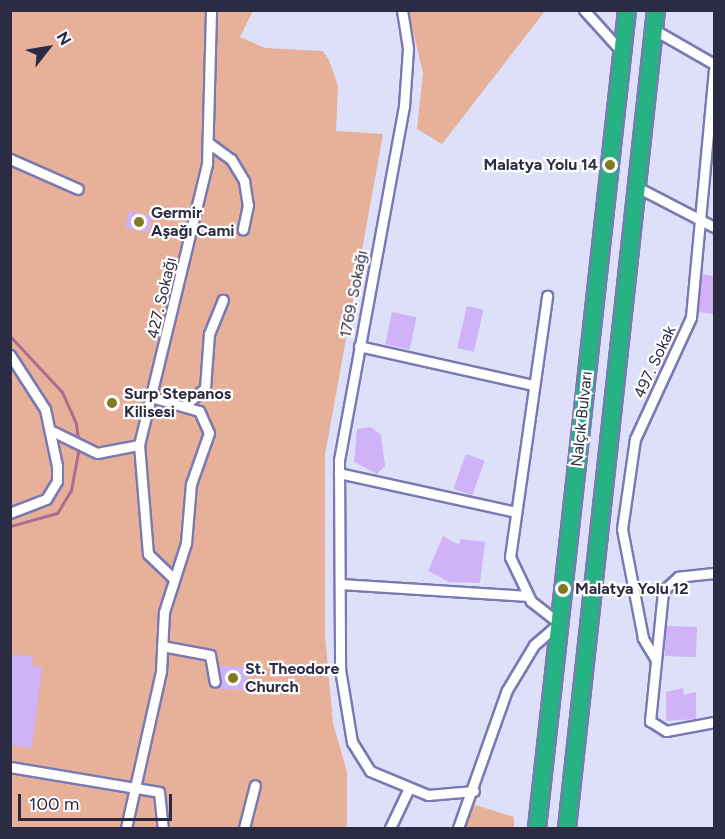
<!DOCTYPE html>
<html>
<head>
<meta charset="utf-8">
<style>
	body { margin:0 }
	#map { position:relative; width:725px; height:839px; overflow:hidden; background:#dedff8; font-family:Figtree,sans-serif }
	div>[style] { position:absolute }
	[style*='--x'] { left:calc(var(--x)*1px); top:calc(var(--y)*1px); width:calc(var(--w)*1px); rotate:calc(var(--a)*1deg) }
	.green>* { inset:0; background:#e7b099 }
	.stream>* { height:3px; margin:-1.5px; padding:0 1.5px; transform-origin:1.5px; border-radius:1.5px; background:#ae6a92 }
	.building>* { inset:0; background:#d0b2f8; transform-origin:0 0 }
	.roads { filter:drop-shadow(2px 0 #7a79b3) drop-shadow(-2px 0 #7a79b3) drop-shadow(0 2px #7a79b3) drop-shadow(0 -2px #7a79b3) }
	.street>* { height:9px; margin:-4.5px; padding:0 4.5px; transform-origin:4.5px; border-radius:4.5px; background:#fff }
	.highway>* { height:16px; margin:-8px; padding:0 8px; transform-origin:8px; border-radius:8px; background:#26b282 }
	.dots>* { width:16px; height:16px; translate:-50% -50%; box-sizing:border-box; border:3px solid #fff; border-radius:50% }
	span { translate:-50% -50%; white-space:nowrap; text-align:center; line-height:1.15; -webkit-text-stroke:4.5px #fff; paint-order:stroke }
	.poi-label { font-size:16px; color:#2b2b43; font-weight:700 }
	.right { translate:-100% -50%; text-align:right }
	.left { translate:0 -50%; text-align:left }
	.street-label { font-size:16px; color:#2b2b43 }
	.frame { position:absolute; inset:0; border:12px solid #2b2b43; pointer-events:none }
	.north { position:absolute; left:18px; top:18px; width:60px; height:60px; -webkit-text-stroke:4px #fff; paint-order:stroke; rotate:59deg; font-size:16px; font-weight:700; line-height:24px; text-align:center; color:#2b2b43 }
	.north::after { content:''; display:block; margin:auto; width:21px; height:27px; background:#2b2b43; clip-path:polygon(50% 0,100% 100%,50% 72%,0 100%) }
	.scale { position:absolute; left:18px; top:794px; width:154px; height:27px; box-sizing:border-box; border:3px solid #2b2b43; border-top:0; padding-left:8px; font-size:18px; line-height:21px; white-space:nowrap; color:#2b2b43; -webkit-text-stroke:4px #fff; paint-order:stroke }
</style>
</head>
<body>
<div id="map">
	<div class="green">
		<i style="clip-path:polygon(10px 11px,253px 11px,240px 37px,265px 48px,323px 51px,329px 60px,338px 86px,336px 131px,383px 134px,325px 455px,325px 636px,333px 723px,347px 772px,347px 828px,11px 828px)"></i>
		<i style="clip-path:polygon(408px 11px,545px 11px,442px 144px,417px 129px,423px 73px)"></i>
		<i style="clip-path:polygon(475px 805px,514px 817px,514px 828px,462px 828px)"></i>
	</div>
	<div class="stream">
		<i style="--x:10;--y:336;--w:76;--a:47.1"></i>
		<i style="--x:62;--y:392;--w:35;--a:66"></i>
		<i style="--x:76;--y:424;--w:23;--a:83"></i>
		<i style="--x:79;--y:447;--w:44;--a:100.5"></i>
		<i style="--x:71;--y:490;--w:27;--a:121"></i>
		<i style="--x:57;--y:513;--w:49;--a:164.5"></i>
	</div>
	<div class="building">
		<i style="left:129px;top:211px;width:24px;height:17px;rotate:12deg"></i>
		<i style="clip-path:polygon(702px 274px,714px 276px,714px 314px,698px 312px)"></i>
		<i style="left:467px;top:306px;width:17px;height:43px;rotate:13deg"></i>
		<i style="left:392px;top:312px;width:25px;height:33px;rotate:12deg"></i>
		<i style="clip-path:polygon(371px 427px,381px 435px,385px 466px,377px 474px,354px 462px,357px 429px)"></i>
		<i style="left:466px;top:454px;width:20px;height:37px;rotate:20deg"></i>
		<i style="clip-path:polygon(443px 536px,459px 545px,461px 539px,485px 542px,480px 583px,449px 582px,428px 571px)"></i>
		<i style="left:666px;top:626px;width:31px;height:30px;rotate:2deg"></i>
		<i style="clip-path:polygon(10px 654px,33px 656px,32px 666px,42px 667px,32px 748px,10px 745px)"></i>
		<i style="left:220px;top:666px;width:28px;height:23px;rotate:2deg"></i>
		<i style="clip-path:polygon(683px 688px,684px 695px,696px 692px,696px 719px,666px 721px,666px 692px)"></i>
	</div>
	<div class="roads">
		<div class="street">
			<i style="--x:402;--y:10;--w:39;--a:81"></i>
			<i style="--x:408;--y:49;--w:57;--a:94"></i>
			<i style="--x:404;--y:106;--w:360;--a:100.4"></i>
			<i style="--x:339;--y:460;--w:209;--a:89.7"></i>
			<i style="--x:340;--y:669;--w:74;--a:80.7"></i>
			<i style="--x:352;--y:742;--w:34;--a:58"></i>
			<i style="--x:370;--y:771;--w:63;--a:22.5"></i>
			<i style="--x:428;--y:795;--w:46;--a:-5"></i>
			<i style="--x:584;--y:10;--w:58;--a:47.8"></i>
			<i style="--x:653;--y:29;--w:70;--a:29.8"></i>
			<i style="--x:210;--y:144;--w:26;--a:36"></i>
			<i style="--x:231;--y:159;--w:26;--a:59"></i>
			<i style="--x:244;--y:181;--w:24;--a:81"></i>
			<i style="--x:248;--y:205;--w:25;--a:102"></i>
			<i style="--x:10;--y:159;--w:74;--a:23.8"></i>
			<i style="--x:639;--y:188;--w:85;--a:27.5"></i>
			<i style="--x:359;--y:346;--w:179;--a:12.6"></i>
			<i style="--x:10;--y:355;--w:64;--a:57.1"></i>
			<i style="--x:45;--y:409;--w:58;--a:78.1"></i>
			<i style="--x:57;--y:466;--w:15;--a:90"></i>
			<i style="--x:57;--y:481;--w:21;--a:121"></i>
			<i style="--x:46;--y:499;--w:39;--a:159"></i>
			<i style="--x:185;--y:405;--w:26;--a:-40"></i>
			<i style="--x:205;--y:388;--w:54;--a:-85.8"></i>
			<i style="--x:209;--y:334;--w:37;--a:-68"></i>
			<i style="--x:52;--y:431;--w:50;--a:26.1"></i>
			<i style="--x:97;--y:453;--w:43;--a:-10.8"></i>
			<i style="--x:339;--y:473;--w:181;--a:12.4"></i>
			<i style="--x:714;--y:573;--w:36;--a:174"></i>
			<i style="--x:678;--y:577;--w:21;--a:137"></i>
			<i style="--x:663;--y:591;--w:131;--a:95.7"></i>
			<i style="--x:650;--y:721;--w:19;--a:32"></i>
			<i style="--x:666;--y:731;--w:49;--a:-10.6"></i>
			<i style="--x:174;--y:579;--w:36;--a:-136"></i>
			<i style="--x:148;--y:554;--w:109;--a:-94.7"></i>
			<i style="--x:139;--y:445;--w:289;--a:-76.4"></i>
			<i style="--x:207;--y:164;--w:154;--a:-88.5"></i>
			<i style="--x:341;--y:584;--w:187;--a:3.7"></i>
			<i style="--x:162;--y:646;--w:49;--a:10.6"></i>
			<i style="--x:210;--y:655;--w:27;--a:80"></i>
			<i style="--x:656;--y:660;--w:26;--a:-121"></i>
			<i style="--x:643;--y:638;--w:111;--a:-100.9"></i>
			<i style="--x:622;--y:529;--w:91;--a:-81.8"></i>
			<i style="--x:635;--y:439;--w:134;--a:-65.3"></i>
			<i style="--x:691;--y:317;--w:248;--a:-84.7"></i>
			<i style="--x:10;--y:767;--w:151;--a:9.5"></i>
			<i style="--x:159;--y:792;--w:36;--a:84"></i>
			<i style="--x:126;--y:828;--w:161;--a:-77.4"></i>
			<i style="--x:161;--y:671;--w:59;--a:-87.1"></i>
			<i style="--x:164;--y:612;--w:72;--a:-72.3"></i>
			<i style="--x:186;--y:543;--w:59;--a:-85.2"></i>
			<i style="--x:191;--y:484;--w:54;--a:-70.6"></i>
			<i style="--x:209;--y:433;--w:24;--a:-114"></i>
			<i style="--x:199;--y:411;--w:54;--a:-163.9"></i>
			<i style="--x:244;--y:828;--w:44;--a:-75.7"></i>
			<i style="--x:390;--y:828;--w:44;--a:-64.6"></i>
			<i style="--x:458;--y:828;--w:146;--a:-70.5"></i>
			<i style="--x:507;--y:690;--w:52;--a:-59"></i>
			<i style="--x:534;--y:645;--w:33;--a:-41"></i>
			<i style="--x:559;--y:623;--w:36;--a:-142"></i>
			<i style="--x:531;--y:601;--w:49;--a:-115.5"></i>
			<i style="--x:510;--y:557;--w:264;--a:-81.9"></i>
		</div>
		<div class="highway">
			<i style="--x:537;--y:828;--w:823;--a:-83.72"></i>
			<i style="--x:567;--y:828;--w:823;--a:-83.79"></i>
		</div>
	</div>
	<div class="dots">
		<i style="left:610px;top:165px;background:#82791f"></i>
		<i style="left:139px;top:222px;background:#82791f"></i>
		<i style="left:112px;top:403px;background:#82791f"></i>
		<i style="left:563px;top:589px;background:#82791f"></i>
		<i style="left:233px;top:678px;background:#82791f"></i>
	</div>
	<div class="poi-label">
		<span class="right" style="left:598px;top:165px">Malatya Yolu 14</span>
		<span class="left" style="left:151px;top:222px">Germir<br>Aşağı Cami</span>
		<span class="left" style="left:124px;top:403px">Surp Stepanos<br>Kilisesi</span>
		<span class="left" style="left:575px;top:589px">Malatya Yolu 12</span>
		<span class="left" style="left:245px;top:678px">St. Theodore<br>Church</span>
	</div>
	<div class="street-label">
		<span style="left:354px;top:294px;rotate:-79deg">1769. Sokağı</span>
		<span style="left:162px;top:298px;rotate:-77deg">427. Sokağı</span>
		<span style="left:655px;top:362px;rotate:-65deg">497. Sokak</span>
		<span style="left:582px;top:419px;rotate:-84deg">Nalçık Bulvarı</span>
	</div>
	<div class="frame"></div>
	<div class="north">N</div>
	<div class="scale">100 m</div>
</div>
</body>
</html>
